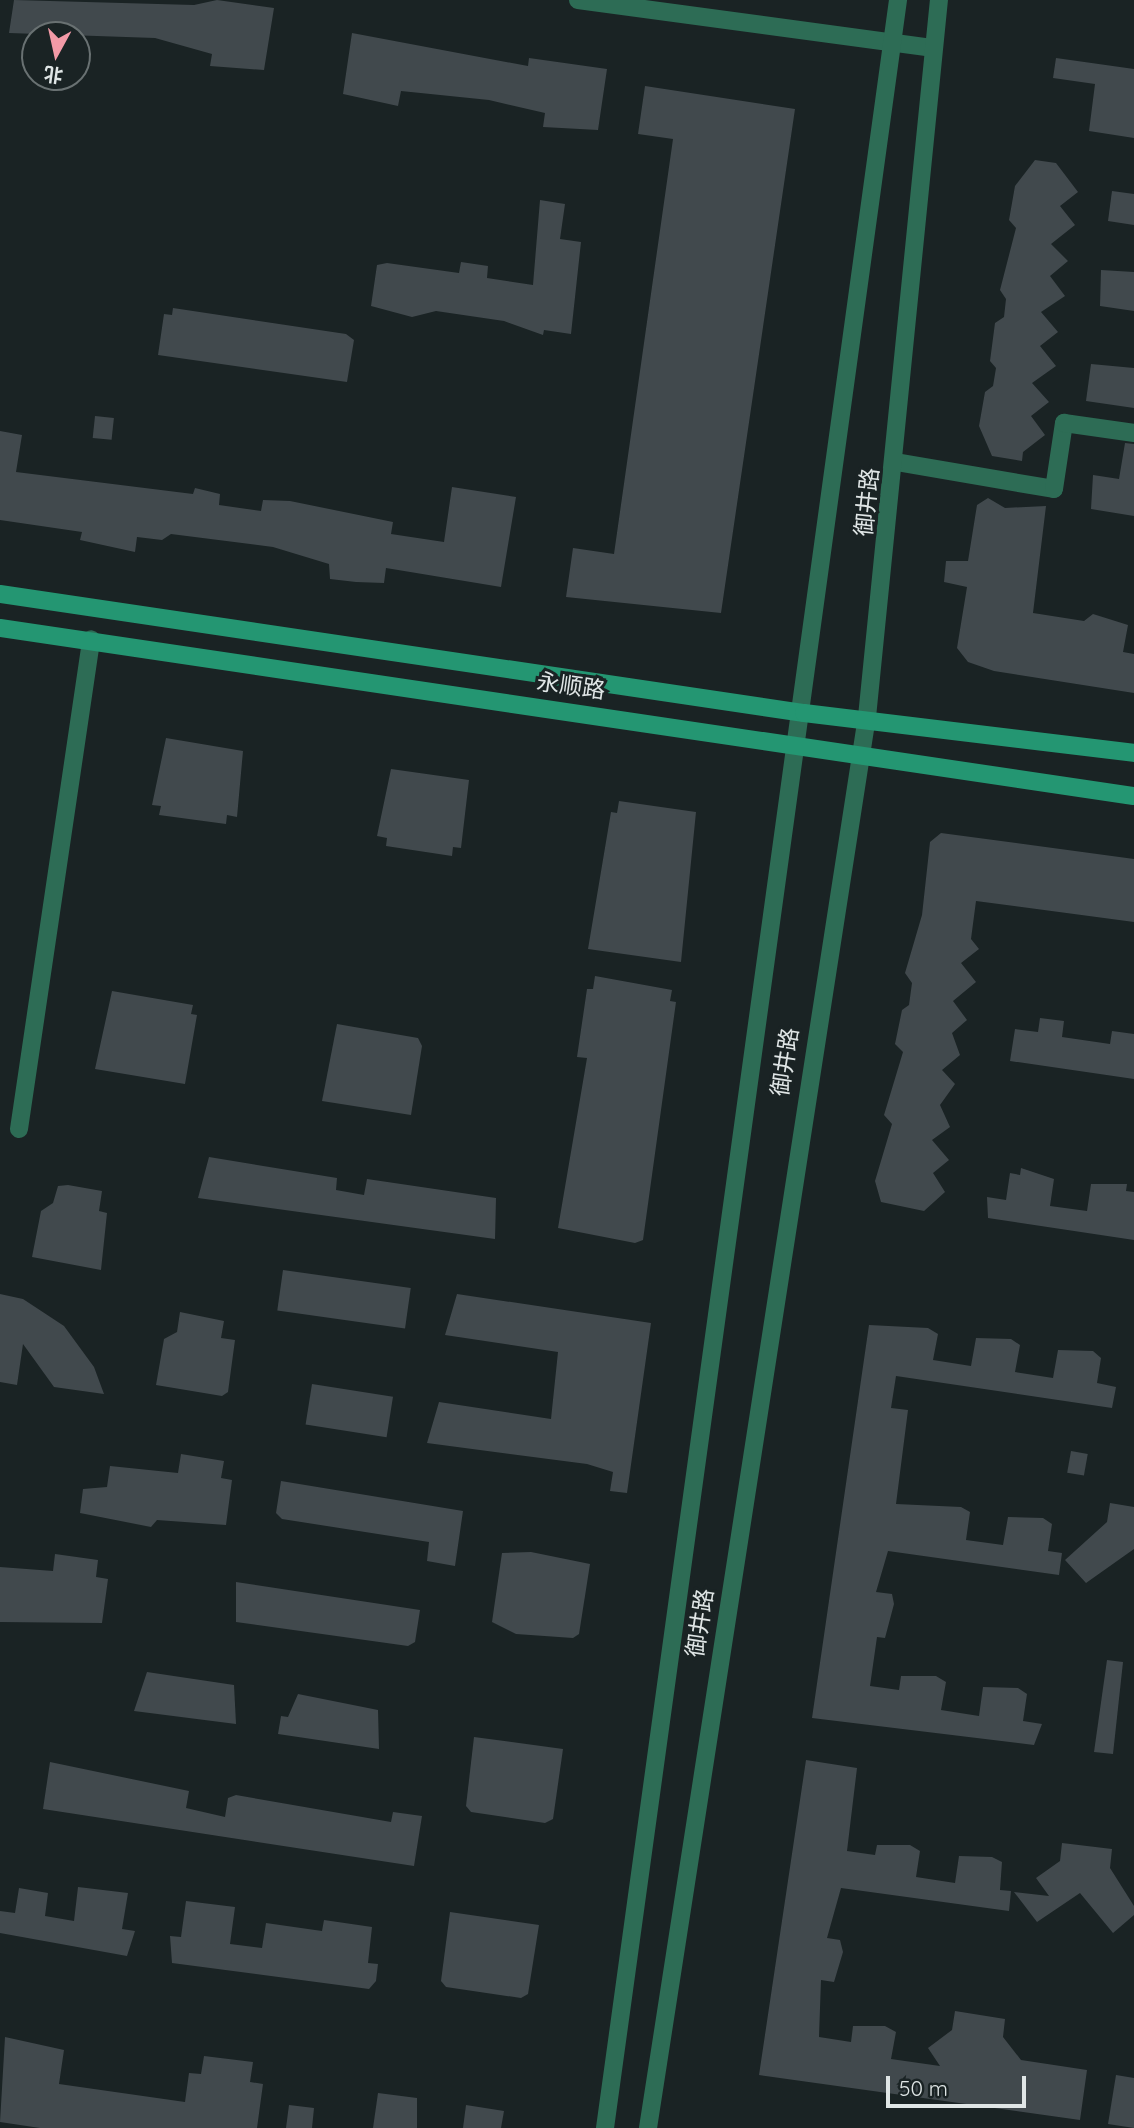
<!DOCTYPE html>
<html>
<head>
<meta charset="utf-8">
<style>
	body { margin:0 }
	#map { position:relative; width:1134px; height:2128px; overflow:hidden; background:#1a2324; font-family:Quicksand,"Noto Sans SC",sans-serif }
	div>[style] { position:absolute }
	[style*='--x'] { left:calc(var(--x)*1px); top:calc(var(--y)*1px); width:calc(var(--w)*1px); rotate:calc(var(--a)*1deg) }
	.building>* { inset:0; background:#41494d; transform-origin:0 0 }
	.minor>* { height:18px; margin:-9px; padding:0 9px; transform-origin:9px; border-radius:9px; background:#2d6c55 }
	.tertiary>* { height:18px; margin:-9px; padding:0 9px; transform-origin:9px; border-radius:9px; background:#2d6c55 }
	.secondary>* { height:18px; margin:-9px; padding:0 9px; transform-origin:9px; border-radius:9px; background:#249672 }
	span { translate:-50% -50%; white-space:nowrap; text-align:center; line-height:1.15; -webkit-text-stroke:6px #1a2324; paint-order:stroke }
	.street-label { font-size:23px; color:#e0e6e6 }
	.north { position:absolute; left:21px; top:21px; width:70px; height:70px; box-sizing:border-box; background:#1a2324; border:2px solid #697172; border-radius:50%; rotate:188deg; font-size:19px; font-weight:700; line-height:28px; text-align:center; color:#e0e6e6 }
	.north::after { content:''; display:block; margin:auto; width:24px; height:32px; background:#f39aa7; clip-path:polygon(50% 0,100% 100%,50% 72%,0 100%) }
	.scale { position:absolute; left:886px; top:2076px; width:140px; height:32px; box-sizing:border-box; border:4px solid #e0e6e6; border-top:0; padding-left:9px; font-size:21px; line-height:24px; white-space:nowrap; color:#e0e6e6; -webkit-text-stroke:5px #1a2324; paint-order:stroke }
</style>
</head>
<body>
<div id="map">
	<div class="building">
		<i style="clip-path:polygon(14px 0,194px 5px,217px 0,274px 8px,264px 70px,210px 66px,212px 54px,155px 38px,9px 33px)"></i>
		<i style="clip-path:polygon(352px 33px,528px 66px,529px 58px,607px 69px,598px 130px,543px 127px,545px 113px,489px 100px,401px 91px,398px 106px,343px 94px)"></i>
		<i style="clip-path:polygon(1056px 58px,1134px 69px,1134px 138px,1089px 131px,1095px 84px,1053px 78px)"></i>
		<i style="clip-path:polygon(645px 86px,795px 109px,721px 613px,566px 597px,573px 548px,614px 554px,673px 139px,638px 134px)"></i>
		<i style="clip-path:polygon(1035px 160px,1056px 163px,1078px 192px,1060px 206px,1075px 225px,1051px 244px,1068px 261px,1050px 276px,1065px 296px,1041px 312px,1058px 332px,1040px 346px,1056px 366px,1032px 383px,1049px 402px,1031px 416px,1045px 435px,1023px 452px,1022px 461px,992px 456px,979px 426px,985px 392px,993px 386px,996px 368px,990px 361px,995px 323px,1004px 317px,1006px 299px,1000px 290px,1016px 228px,1009px 220px,1015px 186px)"></i>
		<i style="clip-path:polygon(1112px 191px,1134px 194px,1134px 225px,1108px 221px)"></i>
		<i style="clip-path:polygon(540px 200px,565px 204px,560px 239px,581px 242px,571px 334px,544px 330px,543px 335px,504px 321px,436px 311px,412px 317px,371px 306px,377px 265px,387px 263px,459px 273px,461px 262px,488px 266px,487px 278px,533px 285px)"></i>
		<i style="clip-path:polygon(1101px 270px,1134px 272px,1134px 311px,1100px 306px)"></i>
		<i style="clip-path:polygon(173px 308px,346px 334px,354px 340px,347px 382px,158px 355px,164px 314px,172px 315px)"></i>
		<i style="clip-path:polygon(1091px 364px,1134px 368px,1134px 408px,1086px 401px)"></i>
		<i style="left:95px;top:416px;width:19px;height:22px;rotate:6deg"></i>
		<i style="clip-path:polygon(0 431px,22px 435px,16px 472px,193px 494px,195px 488px,220px 494px,219px 505px,261px 511px,263px 500px,290px 501px,393px 522px,391px 534px,444px 542px,452px 487px,516px 497px,501px 587px,386px 568px,384px 583px,356px 582px,330px 579px,329px 564px,273px 547px,171px 534px,162px 540px,137px 537px,135px 552px,80px 540px,82px 532px,0 520px)"></i>
		<i style="clip-path:polygon(1125px 443px,1134px 444px,1134px 516px,1091px 509px,1093px 475px,1119px 479px)"></i>
		<i style="clip-path:polygon(988px 498px,1005px 508px,1046px 506px,1033px 613px,1084px 621px,1093px 614px,1128px 625px,1123px 652px,1134px 654px,1134px 693px,994px 671px,968px 662px,957px 648px,967px 587px,944px 582px,946px 561px,968px 561px,977px 505px)"></i>
		<i style="clip-path:polygon(166px 738px,243px 751px,237px 817px,227px 815px,226px 824px,159px 815px,161px 806px,152px 805px)"></i>
		<i style="clip-path:polygon(391px 769px,469px 780px,461px 848px,453px 847px,452px 856px,386px 846px,387px 838px,377px 836px)"></i>
		<i style="clip-path:polygon(619px 801px,696px 812px,681px 962px,588px 949px,611px 812px,617px 813px)"></i>
		<i style="clip-path:polygon(941px 833px,1134px 859px,1134px 922px,976px 901px,971px 939px,979px 949px,961px 963px,976px 982px,953px 1001px,967px 1020px,952px 1033px,960px 1055px,942px 1070px,955px 1084px,940px 1105px,950px 1127px,932px 1140px,949px 1160px,933px 1173px,945px 1192px,924px 1211px,881px 1202px,875px 1181px,892px 1124px,884px 1115px,903px 1052px,895px 1044px,902px 1010px,909px 1005px,912px 983px,905px 973px,922px 915px,930px 842px)"></i>
		<i style="clip-path:polygon(595px 976px,672px 990px,670px 1001px,676px 1002px,643px 1240px,635px 1243px,558px 1228px,587px 1058px,577px 1057px,587px 989px,593px 989px)"></i>
		<i style="clip-path:polygon(112px 991px,193px 1005px,191px 1014px,197px 1015px,185px 1084px,95px 1069px)"></i>
		<i style="clip-path:polygon(1040px 1018px,1064px 1021px,1062px 1037px,1110px 1044px,1112px 1031px,1134px 1034px,1134px 1079px,1010px 1061px,1015px 1029px,1038px 1032px)"></i>
		<i style="clip-path:polygon(337px 1024px,418px 1038px,422px 1046px,411px 1115px,322px 1101px)"></i>
		<i style="clip-path:polygon(209px 1157px,337px 1178px,336px 1190px,364px 1195px,367px 1179px,496px 1198px,495px 1239px,198px 1198px)"></i>
		<i style="clip-path:polygon(1021px 1168px,1054px 1179px,1050px 1206px,1087px 1211px,1091px 1184px,1127px 1184px,1126px 1191px,1134px 1192px,1134px 1240px,988px 1218px,987px 1197px,1006px 1200px,1010px 1173px,1020px 1175px)"></i>
		<i style="clip-path:polygon(68px 1185px,102px 1191px,99px 1211px,107px 1213px,101px 1270px,32px 1257px,41px 1211px,53px 1203px,58px 1186px)"></i>
		<i style="left:283px;top:1270px;width:129px;height:41px;rotate:8deg"></i>
		<i style="clip-path:polygon(0 1294px,23px 1299px,64px 1326px,94px 1367px,104px 1394px,54px 1387px,23px 1344px,17px 1385px,0 1382px)"></i>
		<i style="clip-path:polygon(457px 1294px,651px 1323px,627px 1493px,610px 1491px,613px 1472px,587px 1464px,427px 1443px,439px 1402px,551px 1419px,558px 1352px,445px 1335px)"></i>
		<i style="clip-path:polygon(180px 1312px,224px 1321px,221px 1338px,235px 1340px,228px 1392px,222px 1396px,156px 1385px,164px 1339px,177px 1332px)"></i>
		<i style="clip-path:polygon(869px 1325px,928px 1328px,938px 1334px,933px 1360px,971px 1366px,976px 1338px,1011px 1339px,1020px 1345px,1015px 1372px,1053px 1378px,1058px 1350px,1093px 1351px,1101px 1358px,1097px 1383px,1116px 1387px,1112px 1408px,896px 1376px,891px 1408px,908px 1410px,896px 1504px,961px 1507px,970px 1512px,966px 1540px,1003px 1545px,1008px 1517px,1043px 1518px,1052px 1524px,1048px 1551px,1062px 1553px,1059px 1575px,888px 1551px,876px 1592px,892px 1594px,894px 1604px,885px 1638px,877px 1637px,870px 1686px,899px 1690px,901px 1676px,936px 1676px,946px 1682px,941px 1710px,979px 1716px,983px 1687px,1018px 1688px,1027px 1694px,1023px 1721px,1042px 1724px,1034px 1745px,812px 1718px)"></i>
		<i style="left:312px;top:1384px;width:82px;height:41px;rotate:9deg"></i>
		<i style="left:1071px;top:1451px;width:17px;height:22px;rotate:10deg"></i>
		<i style="clip-path:polygon(181px 1454px,224px 1461px,221px 1478px,232px 1480px,226px 1525px,157px 1520px,151px 1527px,80px 1513px,83px 1489px,107px 1487px,110px 1466px,178px 1473px)"></i>
		<i style="clip-path:polygon(281px 1481px,463px 1511px,455px 1566px,427px 1561px,429px 1542px,282px 1519px,276px 1513px)"></i>
		<i style="clip-path:polygon(1110px 1503px,1134px 1507px,1134px 1549px,1086px 1583px,1065px 1560px,1107px 1522px)"></i>
		<i style="clip-path:polygon(531px 1552px,590px 1564px,579px 1634px,573px 1638px,516px 1634px,492px 1622px,502px 1553px)"></i>
		<i style="clip-path:polygon(55px 1554px,98px 1560px,96px 1577px,108px 1579px,102px 1623px,0 1622px,0 1567px,53px 1571px)"></i>
		<i style="clip-path:polygon(236px 1582px,420px 1610px,415px 1642px,408px 1646px,236px 1622px)"></i>
		<i style="clip-path:polygon(1107px 1660px,1123px 1662px,1113px 1754px,1094px 1752px)"></i>
		<i style="clip-path:polygon(147px 1672px,234px 1685px,236px 1724px,134px 1711px)"></i>
		<i style="clip-path:polygon(298px 1694px,378px 1710px,379px 1749px,278px 1734px,281px 1716px,288px 1717px)"></i>
		<i style="clip-path:polygon(474px 1737px,563px 1749px,553px 1819px,545px 1823px,471px 1812px,466px 1806px)"></i>
		<i style="clip-path:polygon(806px 1760px,857px 1768px,847px 1851px,875px 1855px,877px 1845px,910px 1845px,920px 1851px,916px 1877px,955px 1883px,959px 1856px,992px 1857px,1002px 1862px,1000px 1890px,1011px 1891px,1009px 1911px,841px 1888px,827px 1938px,840px 1940px,843px 1952px,834px 1982px,821px 1980px,819px 2037px,851px 2042px,853px 2026px,885px 2026px,896px 2032px,891px 2059px,940px 2066px,928px 2048px,952px 2030px,955px 2011px,1005px 2019px,1003px 2037px,1021px 2060px,1087px 2070px,1080px 2120px,759px 2075px)"></i>
		<i style="clip-path:polygon(50px 1762px,189px 1791px,186px 1808px,225px 1817px,228px 1798px,236px 1795px,391px 1822px,393px 1812px,422px 1816px,414px 1866px,43px 1809px)"></i>
		<i style="clip-path:polygon(1062px 1843px,1112px 1849px,1110px 1868px,1134px 1906px,1134px 1915px,1113px 1933px,1080px 1893px,1037px 1922px,1014px 1892px,1049px 1896px,1036px 1878px,1060px 1861px)"></i>
		<i style="clip-path:polygon(78px 1887px,128px 1893px,122px 1929px,135px 1931px,127px 1956px,0 1933px,0 1911px,15px 1913px,19px 1888px,48px 1893px,45px 1916px,74px 1921px)"></i>
		<i style="clip-path:polygon(186px 1901px,235px 1907px,230px 1944px,262px 1948px,266px 1923px,322px 1931px,324px 1920px,372px 1927px,368px 1963px,378px 1964px,376px 1981px,369px 1989px,172px 1963px,170px 1936px,181px 1937px)"></i>
		<i style="clip-path:polygon(450px 1912px,539px 1925px,528px 1994px,521px 1998px,446px 1987px,441px 1981px)"></i>
		<i style="clip-path:polygon(5px 2037px,64px 2050px,59px 2084px,185px 2102px,189px 2073px,201px 2074px,204px 2056px,253px 2062px,250px 2082px,263px 2084px,257px 2128px,40px 2128px,0 2122px)"></i>
		<i style="clip-path:polygon(1116px 2075px,1134px 2078px,1134px 2128px,1108px 2124px)"></i>
		<i style="clip-path:polygon(378px 2093px,417px 2098px,417px 2128px,373px 2128px)"></i>
		<i style="clip-path:polygon(289px 2105px,314px 2108px,312px 2128px,286px 2128px)"></i>
		<i style="clip-path:polygon(466px 2105px,504px 2111px,501px 2128px,463px 2128px)"></i>
	</div>
	<div class="minor">
		<i style="--x:578;--y:0;--w:357;--a:7.7"></i>
		<i style="--x:896;--y:462;--w:160;--a:9.7"></i>
		<i style="--x:1054;--y:489;--w:67;--a:-81.4"></i>
		<i style="--x:1064;--y:423;--w:71;--a:8.1"></i>
		<i style="--x:19;--y:1129;--w:495;--a:-81.6"></i>
	</div>
	<div class="tertiary">
		<i style="--x:605;--y:2128;--w:2148;--a:-82.16"></i>
		<i style="--x:648;--y:2128;--w:1428;--a:-81.18"></i>
		<i style="--x:867;--y:717;--w:721;--a:-84.27"></i>
	</div>
	<div class="secondary">
		<i style="--x:0;--y:594;--w:813;--a:8.42"></i>
		<i style="--x:804;--y:713;--w:332;--a:6.9"></i>
		<i style="--x:0;--y:628;--w:1146;--a:8.43"></i>
	</div>
	<div class="street-label">
		<span style="left:867px;top:502px;rotate:-84deg">御井路</span>
		<span style="left:571px;top:686px;rotate:8deg">永顺路</span>
		<span style="left:785px;top:1062px;rotate:-81deg">御井路</span>
		<span style="left:700px;top:1623px;rotate:-81deg">御井路</span>
	</div>
	<div class="north">北</div>
	<div class="scale">50 m</div>
</div>
</body>
</html>
